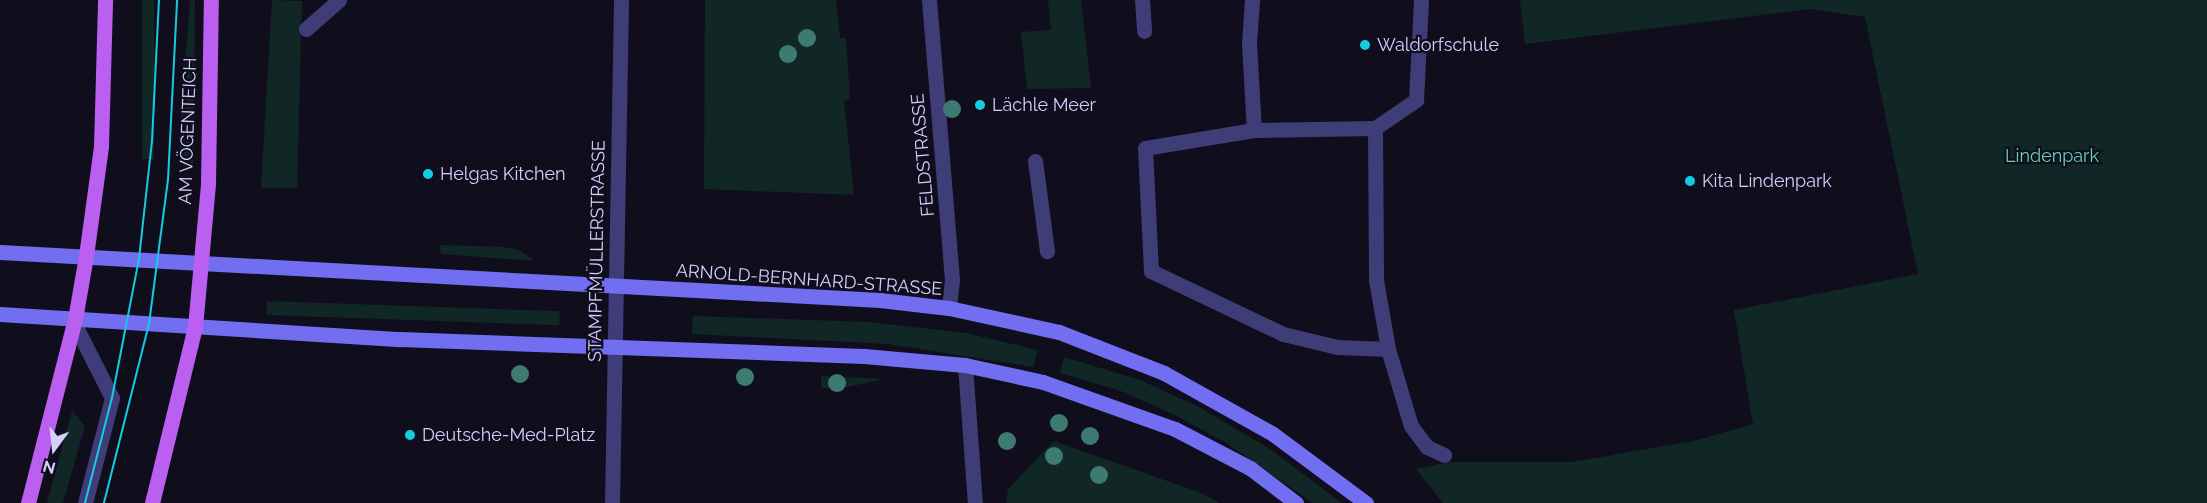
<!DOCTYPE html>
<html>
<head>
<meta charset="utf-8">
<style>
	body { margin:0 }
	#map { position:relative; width:2207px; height:503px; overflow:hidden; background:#100e1d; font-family:Raleway,sans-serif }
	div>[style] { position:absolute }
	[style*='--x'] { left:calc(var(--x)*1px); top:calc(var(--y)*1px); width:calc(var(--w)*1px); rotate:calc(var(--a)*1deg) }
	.green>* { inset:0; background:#112726; transform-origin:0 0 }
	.lane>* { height:15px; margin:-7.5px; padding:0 7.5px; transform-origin:7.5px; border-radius:7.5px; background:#3f3d78 }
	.street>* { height:15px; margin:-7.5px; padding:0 7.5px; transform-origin:7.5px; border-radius:7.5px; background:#3f3d78 }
	.secondary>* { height:15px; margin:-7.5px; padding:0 7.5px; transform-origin:7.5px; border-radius:7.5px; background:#726ef2 }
	.primary>* { height:15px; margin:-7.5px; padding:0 7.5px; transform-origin:7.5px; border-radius:7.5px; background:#bb5ff1 }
	.tram>* { height:1.5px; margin:-0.75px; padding:0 0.75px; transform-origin:0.75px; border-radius:0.75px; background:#14cce1 }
	.trees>* { width:18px; height:18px; margin:-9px; border-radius:50%; background:#3d7a72 }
	.dots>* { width:16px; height:16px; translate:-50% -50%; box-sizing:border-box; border:3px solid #100e1d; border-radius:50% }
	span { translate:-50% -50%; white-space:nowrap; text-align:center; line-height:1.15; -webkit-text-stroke:4.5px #100e1d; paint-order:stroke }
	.poi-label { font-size:18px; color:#d4cefb }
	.left { translate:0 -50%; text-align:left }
	.street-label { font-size:18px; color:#d4cefb }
	.park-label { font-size:18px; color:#62d3b7 }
	.north { position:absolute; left:24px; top:419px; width:60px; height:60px; -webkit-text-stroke:4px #100e1d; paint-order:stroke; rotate:195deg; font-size:16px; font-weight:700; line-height:24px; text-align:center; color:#d4cefb }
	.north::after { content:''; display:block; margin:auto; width:21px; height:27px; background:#d4cefb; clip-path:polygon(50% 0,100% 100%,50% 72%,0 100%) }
</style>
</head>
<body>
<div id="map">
	<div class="green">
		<i style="left:142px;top:0;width:12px;height:159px"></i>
		<i style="clip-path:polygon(190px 0,195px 0,193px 165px,178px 163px)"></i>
		<i style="clip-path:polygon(272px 0,302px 1px,297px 188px,261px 188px)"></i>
		<i style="clip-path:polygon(705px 0,836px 0,840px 38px,846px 38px,850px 99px,844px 100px,854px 195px,704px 189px)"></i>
		<i style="clip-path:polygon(1048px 0,1081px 0,1091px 88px,1027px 89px,1021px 32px,1051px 30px)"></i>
		<i style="clip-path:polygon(1520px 0,2207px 0,2207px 503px,1443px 503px,1416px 469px,1449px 462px,1572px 462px,1694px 441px,1753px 424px,1734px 310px,1918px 274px,1865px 17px,1811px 9px,1525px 44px)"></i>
		<i style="clip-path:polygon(439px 245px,504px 247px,519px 250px,535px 261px,441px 254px)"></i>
		<i style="left:267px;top:301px;width:293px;height:14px;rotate:2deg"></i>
		<i style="clip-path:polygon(693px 316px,868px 322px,966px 333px,1038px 350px,1033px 367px,888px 344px,692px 334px)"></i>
		<i style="clip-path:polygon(1064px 357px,1140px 380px,1199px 407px,1270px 449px,1342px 503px,1313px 503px,1228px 444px,1177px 416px,1124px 392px,1060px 373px)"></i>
		<i style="clip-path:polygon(821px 376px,884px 379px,839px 389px,821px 388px)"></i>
		<i style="clip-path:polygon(72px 411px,85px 426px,63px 503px,47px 503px)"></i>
		<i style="clip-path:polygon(1054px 441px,1201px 493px,1219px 503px,1006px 503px,1008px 489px)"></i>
	</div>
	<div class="lane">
		<i style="--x:1142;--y:0;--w:31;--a:86"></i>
		<i style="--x:1252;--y:0;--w:44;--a:93.9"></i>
		<i style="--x:1249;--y:44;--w:86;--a:86.7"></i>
		<i style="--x:1254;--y:130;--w:110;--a:170.6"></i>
		<i style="--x:1145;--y:148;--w:123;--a:87.2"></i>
		<i style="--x:1151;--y:271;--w:146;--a:25.5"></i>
		<i style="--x:1283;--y:334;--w:56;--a:13.5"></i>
		<i style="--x:1337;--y:347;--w:51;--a:2.2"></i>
		<i style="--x:306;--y:29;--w:44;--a:-41.3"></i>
		<i style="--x:1375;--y:128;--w:152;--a:89.6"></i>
		<i style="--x:1376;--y:280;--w:70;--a:80.1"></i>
		<i style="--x:1388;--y:349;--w:80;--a:73.4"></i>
		<i style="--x:1411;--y:426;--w:26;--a:53"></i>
		<i style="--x:1427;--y:447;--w:19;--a:25"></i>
		<i style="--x:1254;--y:130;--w:121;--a:-0.9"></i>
		<i style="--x:1375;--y:128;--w:50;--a:-34.3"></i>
		<i style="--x:1416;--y:100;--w:100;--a:-87.1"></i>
		<i style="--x:1035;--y:161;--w:91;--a:82.4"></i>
		<i style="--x:74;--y:323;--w:84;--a:63.1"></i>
		<i style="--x:112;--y:398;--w:108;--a:104.4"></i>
	</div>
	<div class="street">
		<i style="--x:929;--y:0;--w:280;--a:85.3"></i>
		<i style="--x:952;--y:279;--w:29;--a:96"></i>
		<i style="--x:965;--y:365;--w:138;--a:85.9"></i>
		<i style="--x:612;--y:503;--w:503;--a:-88.97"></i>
	</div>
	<div class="secondary">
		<i style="--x:0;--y:252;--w:881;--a:3.12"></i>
		<i style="--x:880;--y:300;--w:69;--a:6.6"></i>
		<i style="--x:949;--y:308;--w:113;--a:12.3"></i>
		<i style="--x:1059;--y:332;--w:113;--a:21.3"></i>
		<i style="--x:1164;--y:373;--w:125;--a:29.2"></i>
		<i style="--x:1273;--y:434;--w:116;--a:36.6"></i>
		<i style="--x:0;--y:314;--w:401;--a:3.6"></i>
		<i style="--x:400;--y:339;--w:464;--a:2.1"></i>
		<i style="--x:864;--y:356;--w:101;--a:5.1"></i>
		<i style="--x:965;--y:365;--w:80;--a:12.3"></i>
		<i style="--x:1043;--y:382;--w:140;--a:19.6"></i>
		<i style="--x:1175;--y:429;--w:85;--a:27.5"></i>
		<i style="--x:1250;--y:468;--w:58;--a:37.3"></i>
	</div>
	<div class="primary">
		<i style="--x:28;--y:503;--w:190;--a:-75.7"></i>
		<i style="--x:75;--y:319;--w:64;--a:-80.1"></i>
		<i style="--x:86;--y:256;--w:111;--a:-82.2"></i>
		<i style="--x:101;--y:146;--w:146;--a:-88.4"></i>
		<i style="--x:152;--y:503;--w:181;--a:-76.3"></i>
		<i style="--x:195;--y:327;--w:145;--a:-84.8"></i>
		<i style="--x:208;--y:183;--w:183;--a:-89.1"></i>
	</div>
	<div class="tram">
		<i style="--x:85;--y:503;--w:108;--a:-75.6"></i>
		<i style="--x:112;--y:398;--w:142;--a:-79"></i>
		<i style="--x:139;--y:259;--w:118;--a:-83.7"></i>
		<i style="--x:152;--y:142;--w:142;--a:-87.2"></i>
		<i style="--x:104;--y:503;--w:185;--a:-75.9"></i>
		<i style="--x:149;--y:324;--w:145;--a:-82.5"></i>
		<i style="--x:168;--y:180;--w:180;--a:-87.1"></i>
	</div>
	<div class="trees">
		<i style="left:807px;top:38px"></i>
		<i style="left:788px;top:54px"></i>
		<i style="left:952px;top:109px"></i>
		<i style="left:520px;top:374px"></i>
		<i style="left:745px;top:377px"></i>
		<i style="left:837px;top:383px"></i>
		<i style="left:1059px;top:423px"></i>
		<i style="left:1090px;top:436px"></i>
		<i style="left:1007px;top:441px"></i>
		<i style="left:1054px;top:456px"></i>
		<i style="left:1099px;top:475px"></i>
	</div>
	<div class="dots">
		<i style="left:1365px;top:45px;background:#14cce1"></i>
		<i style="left:980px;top:105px;background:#14cce1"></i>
		<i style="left:428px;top:174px;background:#14cce1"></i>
		<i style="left:1690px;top:181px;background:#14cce1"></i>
		<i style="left:410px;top:435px;background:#14cce1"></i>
	</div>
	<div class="poi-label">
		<span class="left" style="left:1377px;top:45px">Waldorfschule</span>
		<span class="left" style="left:992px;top:105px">Lächle Meer</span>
		<span class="left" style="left:440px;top:174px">Helgas Kitchen</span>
		<span class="left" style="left:1702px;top:181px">Kita Lindenpark</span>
		<span class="left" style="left:422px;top:435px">Deutsche-Med-Platz</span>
	</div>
	<div class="street-label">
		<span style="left:188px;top:131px;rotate:-88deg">AM VÖGENTEICH</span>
		<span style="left:923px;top:155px;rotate:-95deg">FELDSTRASSE</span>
		<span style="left:597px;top:251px;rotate:-89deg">STAMPFMÜLLERSTRASSE</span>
		<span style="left:809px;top:280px;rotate:4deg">ARNOLD-BERNHARD-STRASSE</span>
	</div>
	<div class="park-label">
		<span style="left:2052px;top:156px">Lindenpark</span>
	</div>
	<div class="north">N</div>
</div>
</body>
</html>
